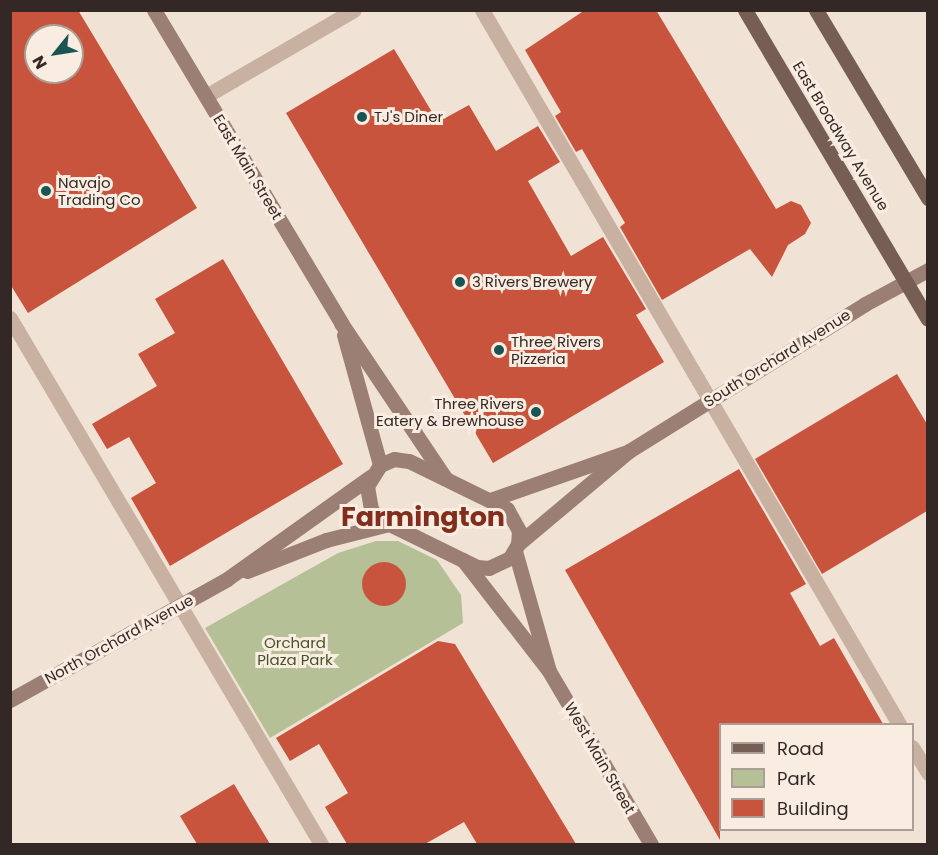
<!DOCTYPE html>
<html>
<head>
<meta charset="utf-8">
<style>
	body { margin:0 }
	#map { position:relative; width:938px; height:855px; overflow:hidden; background:#f1e2d6; font-family:Poppins,sans-serif }
	div>[style] { position:absolute }
	[style*='--x'] { left:calc(var(--x)*1px); top:calc(var(--y)*1px); width:calc(var(--w)*1px); rotate:calc(var(--a)*1deg) }
	.green>* { inset:0; background:#b5c096 }
	.building>* { inset:0; background:#c8543d }
	.round { border-radius:50% }
	.lane>* { height:15px; margin:-7.5px; padding:0 7.5px; transform-origin:7.5px; border-radius:7.5px; background:#c9b1a2 }
	.street>* { height:15px; margin:-7.5px; padding:0 7.5px; transform-origin:7.5px; border-radius:7.5px; background:#c9b1a2 }
	.secondary>* { height:15px; margin:-7.5px; padding:0 7.5px; transform-origin:7.5px; border-radius:7.5px; background:#9c7f74 }
	.primary>* { height:15px; margin:-7.5px; padding:0 7.5px; transform-origin:7.5px; border-radius:7.5px; background:#765e55 }
	.dots>* { width:16px; height:16px; translate:-50% -50%; box-sizing:border-box; border:3px solid #f9ede2; border-radius:50% }
	span { translate:-50% -50%; white-space:nowrap; text-align:center; line-height:1.15; -webkit-text-stroke:6px #f9ede2; paint-order:stroke }
	.poi-label { font-size:15px; color:#332825 }
	.left { translate:0 -50%; text-align:left }
	.right { translate:-100% -50%; text-align:right }
	.street-label { font-size:15px; color:#332825 }
	.park-label { font-size:15px; color:#465228 }
	.town-label { font-size:27px; color:#832d1d; font-weight:700 }
	.frame { position:absolute; inset:0; border:12px solid #332825; pointer-events:none }
	.legend { position:absolute; left:719px; top:723px; width:195px; height:108px; box-sizing:border-box; background:#f9ede2; border:2px solid #aa9e96; margin:0; padding:8px 10px; list-style:none; font-size:18px; color:#332825 }
	.legend li { display:flex; align-items:center; gap:12px; height:30px }
	.legend b { width:30px; border:2px solid #aa9e96 }
	.north { position:absolute; left:24px; top:24px; width:60px; height:60px; box-sizing:border-box; background:#f9ede2; border:2px solid #aa9e96; border-radius:50%; rotate:240deg; font-size:16px; font-weight:700; line-height:24px; text-align:center; color:#332825 }
	.north::after { content:''; display:block; margin:auto; width:21px; height:27px; background:#1a5554; clip-path:polygon(50% 0,100% 100%,50% 72%,0 100%) }
</style>
</head>
<body>
<div id="map">
	<div class="green">
		<i style="clip-path:polygon(376px 541px,398px 541px,437px 560px,461px 595px,463px 623px,270px 738px,205px 628px,338px 553px)"></i>
	</div>
	<div class="building">
		<i style="clip-path:polygon(evenodd,10px 10px,78px 10px,197px 208px,28px 313px,10px 284px,10px 10px,36px 36px,72px 36px,72px 72px,36px 72px,36px 36px)"></i>
		<i style="clip-path:polygon(585px 10px,656px 10px,776px 209px,791px 201px,801px 205px,811px 223px,805px 234px,788px 245px,772px 277px,750px 249px,662px 300px,620px 227px,625px 223px,582px 149px,576px 152px,555px 116px,561px 112px,525px 50px)"></i>
		<i style="clip-path:polygon(394px 49px,438px 122px,469px 105px,496px 151px,538px 126px,560px 162px,528px 181px,571px 256px,603px 237px,646px 309px,636px 315px,664px 362px,493px 463px,286px 113px)"></i>
		<i style="clip-path:polygon(223px 259px,343px 464px,170px 566px,131px 498px,156px 483px,129px 437px,107px 449px,92px 424px,157px 386px,138px 354px,175px 333px,155px 299px)"></i>
		<i style="clip-path:polygon(897px 374px,927px 424px,927px 511px,822px 574px,755px 459px)"></i>
		<i style="clip-path:polygon(739px 469px,806px 584px,790px 593px,820px 646px,834px 638px,883px 724px,720px 724px,720px 840px,565px 570px)"></i>
		<i class="round" style="left:362px;top:562px;width:44px;height:44px"></i>
		<i style="clip-path:polygon(438px 641px,455px 644px,576px 844px,477px 844px,464px 822px,425px 844px,347px 844px,325px 807px,348px 793px,319px 744px,290px 761px,276px 738px)"></i>
		<i style="clip-path:polygon(234px 784px,270px 844px,197px 844px,180px 816px)"></i>
	</div>
	<div class="lane">
		<i style="--x:482;--y:10;--w:827;--a:59.71"></i>
		<i style="--x:10;--y:318;--w:611;--a:59.41"></i>
		<i style="--x:912;--y:747;--w:31;--a:58"></i>
	</div>
	<div class="street">
		<i style="--x:206;--y:96;--w:171;--a:-30.2"></i>
	</div>
	<div class="secondary">
		<i style="--x:154;--y:10;--w:365;--a:59.1"></i>
		<i style="--x:341;--y:323;--w:187;--a:56.1"></i>
		<i style="--x:344;--y:335;--w:135;--a:74.5"></i>
		<i style="--x:394;--y:459;--w:15;--a:8"></i>
		<i style="--x:409;--y:461;--w:109;--a:26.1"></i>
		<i style="--x:507;--y:509;--w:25;--a:61"></i>
		<i style="--x:519;--y:531;--w:13;--a:94"></i>
		<i style="--x:518;--y:544;--w:16;--a:120"></i>
		<i style="--x:510;--y:558;--w:23;--a:155"></i>
		<i style="--x:489;--y:568;--w:12;--a:-175"></i>
		<i style="--x:477;--y:567;--w:109;--a:-153.9"></i>
		<i style="--x:379;--y:519;--w:13;--a:-129"></i>
		<i style="--x:371;--y:509;--w:23;--a:-100"></i>
		<i style="--x:367;--y:486;--w:25;--a:-58"></i>
		<i style="--x:380;--y:465;--w:15;--a:-23"></i>
		<i style="--x:490;--y:500;--w:142;--a:-19.3"></i>
		<i style="--x:518;--y:544;--w:145;--a:-40"></i>
		<i style="--x:629;--y:451;--w:278;--a:-31.9"></i>
		<i style="--x:865;--y:304;--w:72;--a:-28.4"></i>
		<i style="--x:515;--y:551;--w:122;--a:74.2"></i>
		<i style="--x:463;--y:560;--w:140;--a:52.2"></i>
		<i style="--x:549;--y:671;--w:201;--a:59.5"></i>
		<i style="--x:247;--y:571;--w:85;--a:-21.4"></i>
		<i style="--x:326;--y:540;--w:65;--a:-14.3"></i>
		<i style="--x:10;--y:700;--w:248;--a:-29.1"></i>
		<i style="--x:227;--y:579;--w:176;--a:-35.5"></i>
	</div>
	<div class="primary">
		<i style="--x:745;--y:10;--w:359;--a:59.4"></i>
		<i style="--x:816;--y:10;--w:219;--a:59.2"></i>
	</div>
	<div class="dots">
		<i style="left:362px;top:117px;background:#1a5554"></i>
		<i style="left:46px;top:191px;background:#1a5554"></i>
		<i style="left:460px;top:282px;background:#1a5554"></i>
		<i style="left:499px;top:350px;background:#1a5554"></i>
		<i style="left:536px;top:412px;background:#1a5554"></i>
	</div>
	<div class="poi-label">
		<span class="left" style="left:374px;top:117px">TJ's Diner</span>
		<span class="left" style="left:58px;top:191px">Navajo<br>Trading Co</span>
		<span class="left" style="left:472px;top:282px">3 Rivers Brewery</span>
		<span class="left" style="left:511px;top:350px">Three Rivers<br>Pizzeria</span>
		<span class="right" style="left:524px;top:412px">Three Rivers<br>Eatery &amp; Brewhouse</span>
	</div>
	<div class="street-label">
		<span style="left:841px;top:136px;rotate:59deg">East Broadway Avenue</span>
		<span style="left:248px;top:167px;rotate:59deg">East Main Street</span>
		<span style="left:777px;top:358px;rotate:-32deg">South Orchard Avenue</span>
		<span style="left:119px;top:639px;rotate:-29deg">North Orchard Avenue</span>
		<span style="left:600px;top:758px;rotate:60deg">West Main Street</span>
	</div>
	<div class="park-label">
		<span style="left:295px;top:651px">Orchard<br>Plaza Park</span>
	</div>
	<div class="town-label">
		<span style="left:423px;top:517px">Farmington</span>
	</div>
	<div class="frame"></div>
	<ul class="legend">
	<li><b style="height:8px;background:#765e55"></b>Road</li>
	<li><b style="height:16px;background:#b5c096"></b>Park</li>
	<li><b style="height:16px;background:#c8543d"></b>Building</li>
	</ul>
	<div class="north">N</div>
</div>
</body>
</html>
